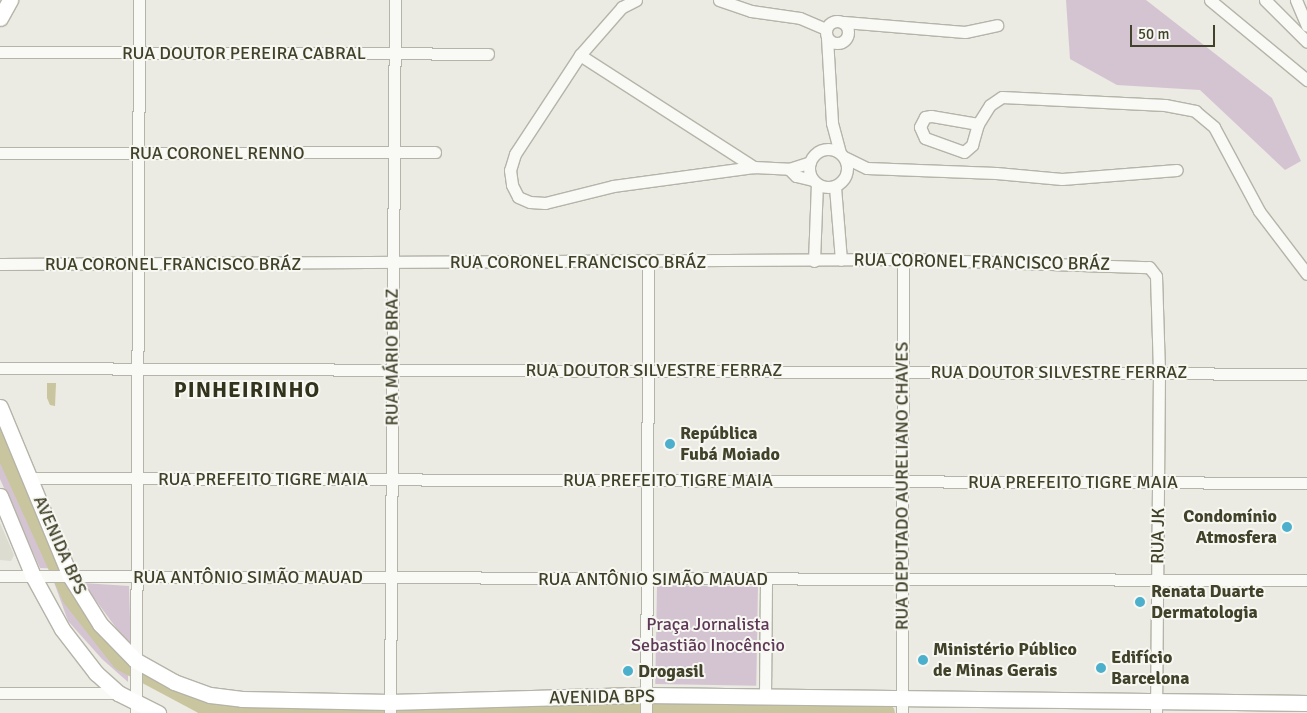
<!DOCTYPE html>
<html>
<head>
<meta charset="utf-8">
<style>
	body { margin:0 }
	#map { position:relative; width:1307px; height:713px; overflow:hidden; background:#ebeae3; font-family:Signika,sans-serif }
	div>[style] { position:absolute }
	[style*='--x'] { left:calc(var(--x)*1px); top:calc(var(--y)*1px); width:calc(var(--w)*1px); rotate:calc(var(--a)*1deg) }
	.built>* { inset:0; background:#dcdcd1 }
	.green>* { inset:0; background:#d4c4d2; transform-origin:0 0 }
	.water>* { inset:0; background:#c9c59f }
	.river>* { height:20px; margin:-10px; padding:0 10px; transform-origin:10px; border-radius:10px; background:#c9c59f }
	.roads { filter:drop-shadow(1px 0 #b5b4a8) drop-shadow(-1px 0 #b5b4a8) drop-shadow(0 1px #b5b4a8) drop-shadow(0 -1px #b5b4a8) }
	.minor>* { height:11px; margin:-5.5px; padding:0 5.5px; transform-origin:5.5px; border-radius:5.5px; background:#f9f9f6 }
	.minor>.ring { margin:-5.5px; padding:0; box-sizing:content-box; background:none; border:11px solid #f9f9f6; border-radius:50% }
	.major>* { height:15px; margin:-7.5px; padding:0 7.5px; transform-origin:7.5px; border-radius:7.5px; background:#fff }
	.dots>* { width:14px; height:14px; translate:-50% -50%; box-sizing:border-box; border:2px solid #f8f8f3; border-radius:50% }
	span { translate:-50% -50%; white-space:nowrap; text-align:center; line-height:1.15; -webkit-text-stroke:4px #f8f8f3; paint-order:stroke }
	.street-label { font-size:18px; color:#42422b }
	.poi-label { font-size:18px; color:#42422b; font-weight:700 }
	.left { translate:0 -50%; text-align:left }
	.right { translate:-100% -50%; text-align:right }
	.park-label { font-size:18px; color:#5e3957 }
	.district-label { font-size:22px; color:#33331d; font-weight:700; letter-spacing:1px }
	.scale { position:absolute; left:1130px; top:25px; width:85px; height:22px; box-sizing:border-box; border:2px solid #42422b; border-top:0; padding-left:6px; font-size:15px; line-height:18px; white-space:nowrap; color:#42422b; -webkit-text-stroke:4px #f8f8f3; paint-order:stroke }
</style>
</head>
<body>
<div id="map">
	<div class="built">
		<i style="clip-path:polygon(0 523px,14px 555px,11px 561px,0 560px)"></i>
	</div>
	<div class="green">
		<i style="clip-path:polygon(1066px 0,1146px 0,1272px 98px,1301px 161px,1285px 170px,1200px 90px,1117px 85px,1070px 59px)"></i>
		<i style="clip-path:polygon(0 424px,64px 569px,40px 568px,0 479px)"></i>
		<i style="clip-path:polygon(54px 582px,67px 584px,128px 662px,128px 682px,102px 659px,68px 621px)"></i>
		<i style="clip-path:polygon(83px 583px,129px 586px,131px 648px)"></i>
		<i style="left:657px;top:585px;width:101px;height:99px;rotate:1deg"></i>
	</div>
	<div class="water">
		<i style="clip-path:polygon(47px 383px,56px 383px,55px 406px,50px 405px,47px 398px)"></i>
	</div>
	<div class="river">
		<i style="--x:0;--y:439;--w:174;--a:65.5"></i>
		<i style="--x:72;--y:597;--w:81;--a:52"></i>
		<i style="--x:122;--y:661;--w:92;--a:28"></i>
		<i style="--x:203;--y:704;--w:68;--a:5"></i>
		<i style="--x:271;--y:710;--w:614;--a:0.28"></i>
	</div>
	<div class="roads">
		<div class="minor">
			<i style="--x:636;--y:0;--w:16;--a:153"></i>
			<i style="--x:622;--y:7;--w:64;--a:131.2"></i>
			<i style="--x:580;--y:55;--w:118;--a:123.3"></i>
			<i style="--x:515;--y:154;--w:17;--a:107"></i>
			<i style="--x:510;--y:170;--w:15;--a:82"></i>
			<i style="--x:512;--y:185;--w:13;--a:63"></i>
			<i style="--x:518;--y:197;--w:13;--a:23"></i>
			<i style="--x:530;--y:202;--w:15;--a:4"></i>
			<i style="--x:545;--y:203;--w:70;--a:-14"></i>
			<i style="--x:613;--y:186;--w:142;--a:-7.7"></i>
			<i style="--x:754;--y:167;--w:35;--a:3"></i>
			<i style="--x:789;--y:169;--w:22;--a:-18"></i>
			<i style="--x:719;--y:0;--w:34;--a:19"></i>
			<i style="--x:751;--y:11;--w:49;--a:8.1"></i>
			<i style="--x:800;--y:18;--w:28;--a:23"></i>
			<i style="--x:1210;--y:0;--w:126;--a:39.5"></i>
			<i style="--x:1265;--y:0;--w:59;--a:45"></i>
			<i style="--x:1296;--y:0;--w:28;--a:67"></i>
			<i class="ring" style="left:826px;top:21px;width:11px;height:11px"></i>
			<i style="--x:844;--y:22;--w:121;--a:4.7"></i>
			<i style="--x:965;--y:32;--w:33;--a:-12"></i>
			<i style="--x:827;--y:38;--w:85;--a:86.6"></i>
			<i style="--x:832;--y:123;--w:30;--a:75"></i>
			<i style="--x:0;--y:52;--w:488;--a:0.2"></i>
			<i style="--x:580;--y:55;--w:207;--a:32.8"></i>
			<i style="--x:978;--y:124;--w:48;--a:-170.3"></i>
			<i style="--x:931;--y:116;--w:6;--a:171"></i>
			<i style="--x:925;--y:117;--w:11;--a:117"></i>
			<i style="--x:920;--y:127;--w:12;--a:66"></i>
			<i style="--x:925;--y:138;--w:41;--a:19.7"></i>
			<i style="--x:964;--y:152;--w:11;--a:-41"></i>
			<i style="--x:972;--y:145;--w:22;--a:-74"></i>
			<i style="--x:978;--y:124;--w:22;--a:-58"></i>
			<i style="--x:990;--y:105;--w:14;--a:-34"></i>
			<i style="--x:1002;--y:97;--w:163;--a:2.8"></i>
			<i style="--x:1165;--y:105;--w:31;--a:11"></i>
			<i style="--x:1195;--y:111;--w:25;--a:40"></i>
			<i style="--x:1214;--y:127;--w:95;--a:61.8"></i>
			<i style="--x:1259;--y:211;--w:79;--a:52.7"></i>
			<i class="ring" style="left:809px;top:149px;width:27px;height:27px"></i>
			<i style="--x:0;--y:153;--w:435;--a:-0.1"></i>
			<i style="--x:844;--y:157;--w:25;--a:26"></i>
			<i style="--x:867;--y:168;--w:129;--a:2.2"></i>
			<i style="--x:996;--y:173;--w:66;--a:5.2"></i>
			<i style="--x:1062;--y:179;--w:115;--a:-4.5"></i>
			<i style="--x:789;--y:169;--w:10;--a:45"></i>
			<i style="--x:796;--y:176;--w:17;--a:13"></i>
			<i style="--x:835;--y:187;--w:73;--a:85.3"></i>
			<i style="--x:814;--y:261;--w:77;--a:-87.8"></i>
			<i style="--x:0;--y:264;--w:903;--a:-0.32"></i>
			<i style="--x:903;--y:259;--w:246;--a:1.9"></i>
			<i style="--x:1149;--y:267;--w:11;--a:52"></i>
			<i style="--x:1156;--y:276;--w:96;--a:88.2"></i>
			<i style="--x:1159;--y:372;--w:341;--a:90.5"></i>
			<i style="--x:0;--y:368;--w:1307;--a:0.26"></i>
			<i style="--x:30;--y:478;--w:1277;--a:0.22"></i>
			<i style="--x:0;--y:576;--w:1307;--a:0.18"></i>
			<i style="--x:0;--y:693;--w:118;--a:0"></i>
			<i style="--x:765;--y:697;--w:117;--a:-89.5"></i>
			<i style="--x:136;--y:713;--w:713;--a:-89.76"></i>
			<i style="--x:390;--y:713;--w:713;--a:-89.6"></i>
			<i style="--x:646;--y:713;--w:450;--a:-89.7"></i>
			<i style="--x:902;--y:713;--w:454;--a:-89.9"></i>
		</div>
		<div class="major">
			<i style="--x:0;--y:18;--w:21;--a:-61"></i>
			<i style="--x:0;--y:407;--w:183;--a:67.5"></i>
			<i style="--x:70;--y:576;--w:57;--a:58"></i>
			<i style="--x:100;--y:624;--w:50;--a:45.8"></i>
			<i style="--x:135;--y:660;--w:45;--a:29.4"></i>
			<i style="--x:174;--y:682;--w:38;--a:20"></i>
			<i style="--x:210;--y:695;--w:32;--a:7"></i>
			<i style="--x:242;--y:699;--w:148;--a:1.2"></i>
			<i style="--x:390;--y:702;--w:256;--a:-1.6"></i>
			<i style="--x:646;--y:695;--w:661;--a:0.69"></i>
			<i style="--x:0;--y:496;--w:87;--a:67.6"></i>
			<i style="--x:33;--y:576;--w:60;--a:61.3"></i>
			<i style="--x:62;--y:629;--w:56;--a:52.3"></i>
			<i style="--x:96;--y:673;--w:30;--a:42"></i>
			<i style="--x:118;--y:693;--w:45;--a:26.6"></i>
		</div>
	</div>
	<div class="dots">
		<i style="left:670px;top:444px;background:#4cafcb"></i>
		<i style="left:1287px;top:527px;background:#4cafcb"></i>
		<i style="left:1140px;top:602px;background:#4cafcb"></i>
		<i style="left:923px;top:660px;background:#4cafcb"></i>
		<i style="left:1101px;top:668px;background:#4cafcb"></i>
		<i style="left:628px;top:671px;background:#4cafcb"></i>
	</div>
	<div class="street-label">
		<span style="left:244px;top:53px">RUA DOUTOR PEREIRA CABRAL</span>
		<span style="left:217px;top:153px">RUA CORONEL RENNO</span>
		<span style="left:578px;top:262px">RUA CORONEL FRANCISCO BRÁZ</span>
		<span style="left:982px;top:262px;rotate:1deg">RUA CORONEL FRANCISCO BRÁZ</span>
		<span style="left:173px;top:264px">RUA CORONEL FRANCISCO BRÁZ</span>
		<span style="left:392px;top:357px;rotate:-90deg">RUA MÁRIO BRAZ</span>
		<span style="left:654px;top:370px">RUA DOUTOR SILVESTRE FERRAZ</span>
		<span style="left:1059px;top:372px">RUA DOUTOR SILVESTRE FERRAZ</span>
		<span style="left:263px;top:479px">RUA PREFEITO TIGRE MAIA</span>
		<span style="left:668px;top:480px">RUA PREFEITO TIGRE MAIA</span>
		<span style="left:1073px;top:482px">RUA PREFEITO TIGRE MAIA</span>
		<span style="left:902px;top:486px;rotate:-90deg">RUA DEPUTADO AURELIANO CHAVES</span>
		<span style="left:1158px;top:536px;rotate:-89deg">RUA JK</span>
		<span style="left:60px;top:545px;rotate:66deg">AVENIDA BPS</span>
		<span style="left:248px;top:577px">RUA ANTÔNIO SIMÃO MAUAD</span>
		<span style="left:653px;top:579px">RUA ANTÔNIO SIMÃO MAUAD</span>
		<span style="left:602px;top:697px;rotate:-1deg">AVENIDA BPS</span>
	</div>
	<div class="poi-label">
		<span class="left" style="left:680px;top:444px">República<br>Fubá Moiado</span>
		<span class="right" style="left:1277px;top:527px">Condomínio<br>Atmosfera</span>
		<span class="left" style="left:1151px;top:602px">Renata Duarte<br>Dermatologia</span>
		<span class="left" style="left:933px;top:660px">Ministério Público<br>de Minas Gerais</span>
		<span class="left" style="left:1111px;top:668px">Edifício<br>Barcelona</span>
		<span class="left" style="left:638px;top:671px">Drogasil</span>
	</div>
	<div class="park-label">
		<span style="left:708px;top:635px">Praça Jornalista<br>Sebastião Inocêncio</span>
	</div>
	<div class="district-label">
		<span style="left:247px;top:390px">PINHEIRINHO</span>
	</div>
	<div class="scale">50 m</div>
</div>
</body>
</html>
